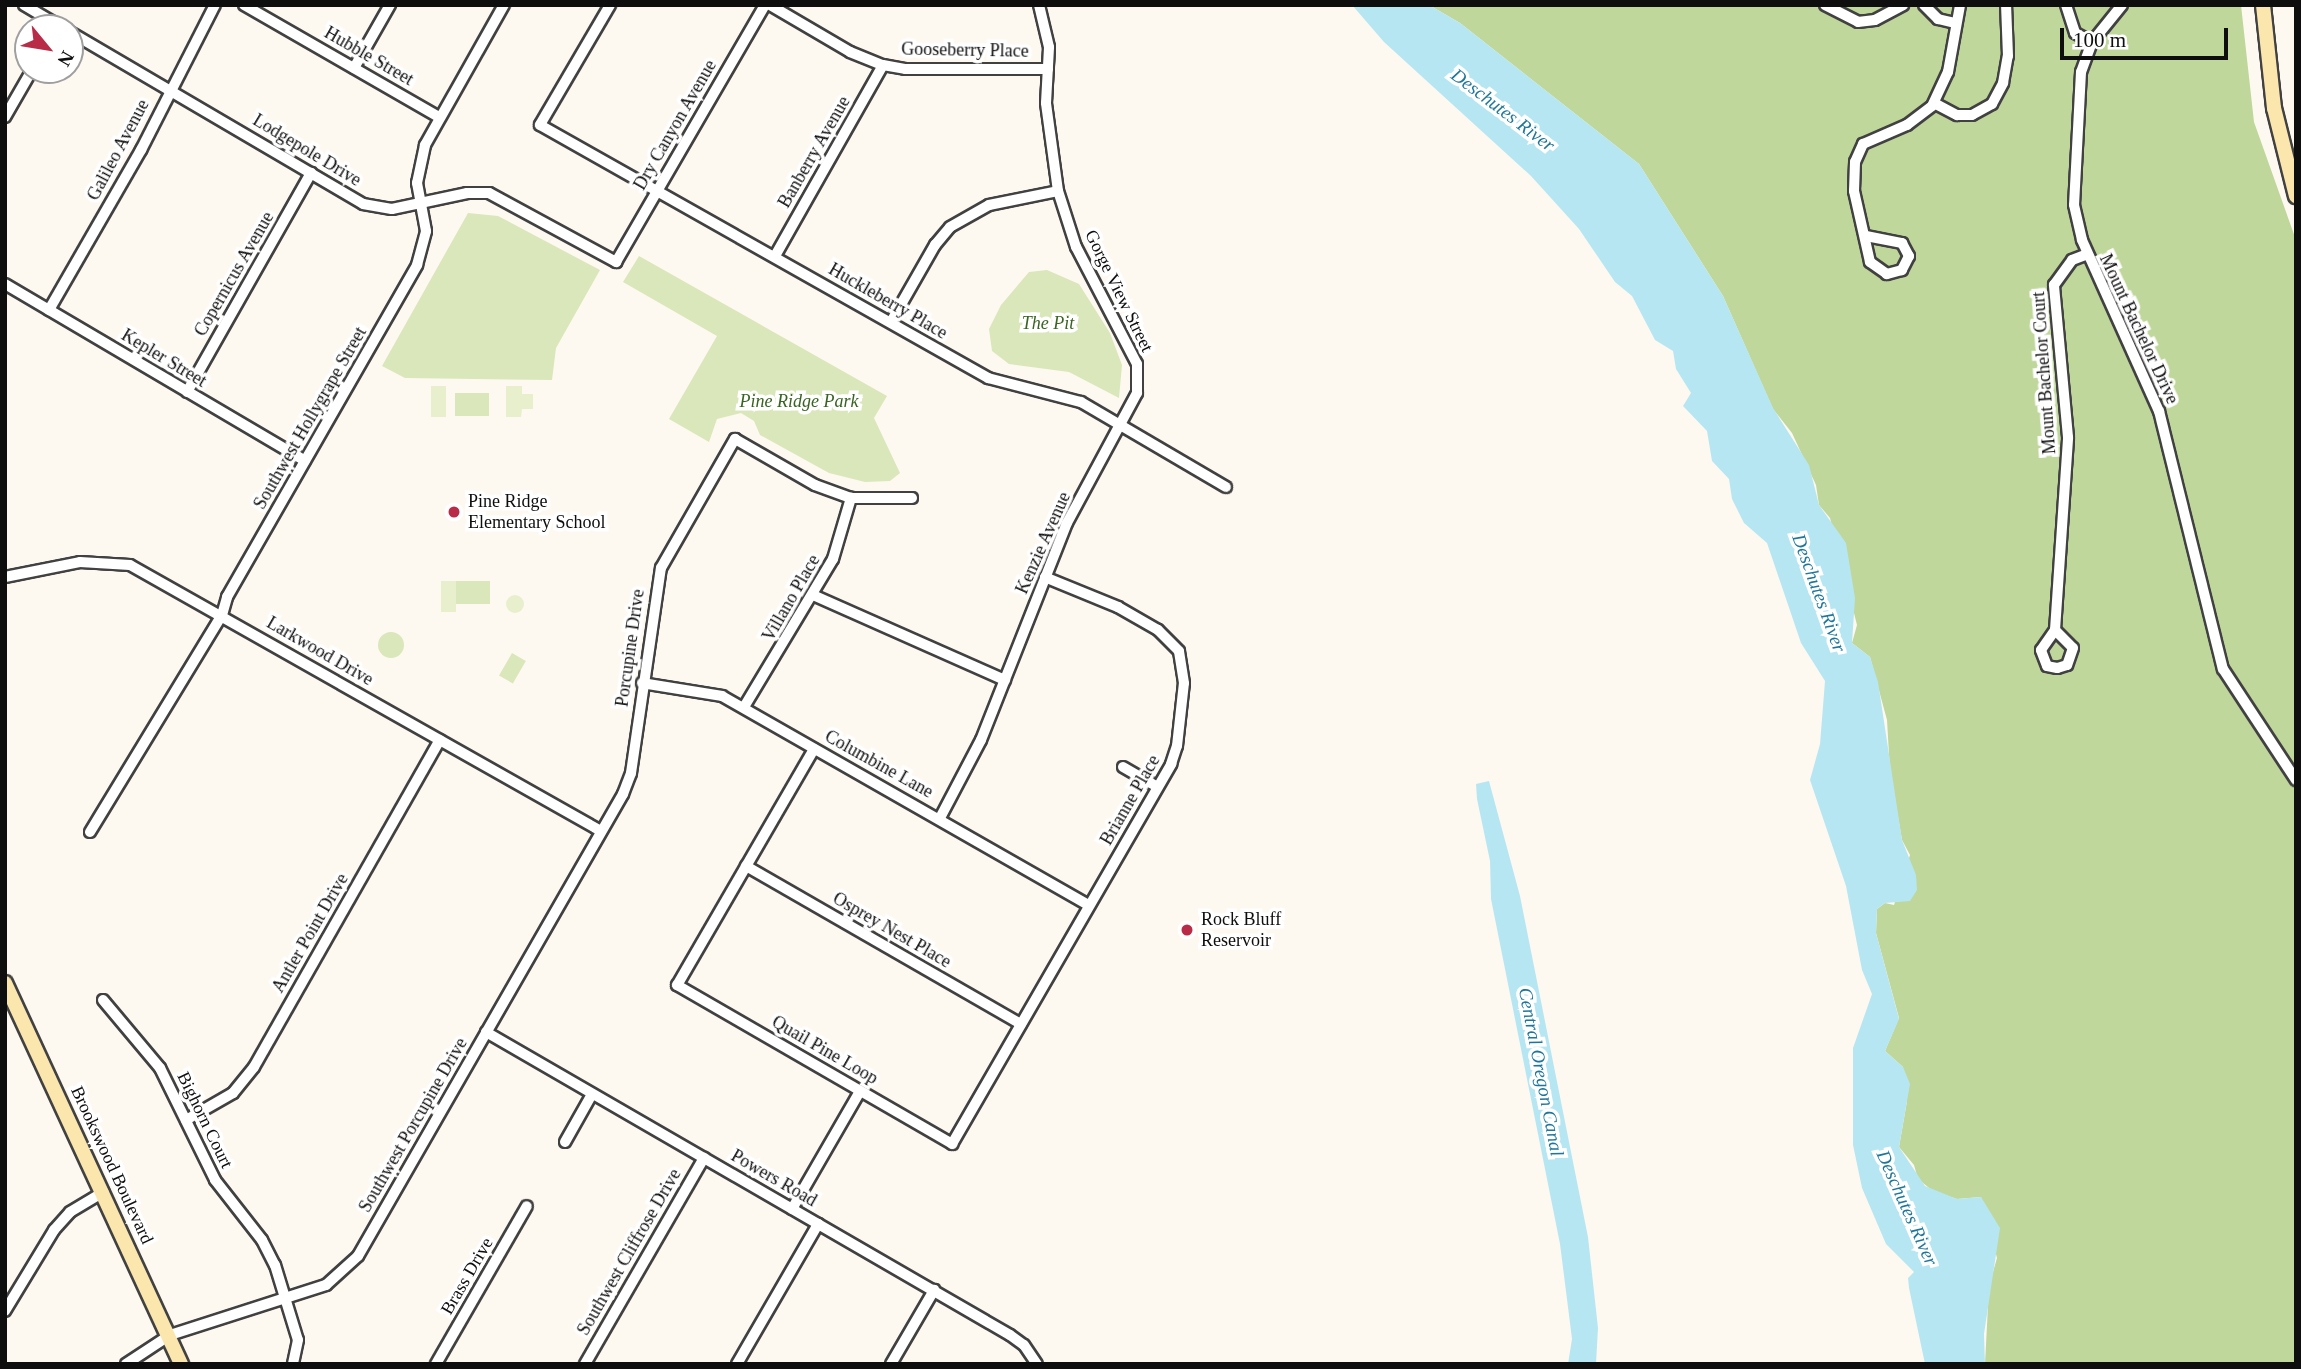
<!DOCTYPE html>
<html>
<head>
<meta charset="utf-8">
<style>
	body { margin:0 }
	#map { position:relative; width:2301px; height:1369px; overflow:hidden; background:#fef9f0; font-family:Georgia,serif }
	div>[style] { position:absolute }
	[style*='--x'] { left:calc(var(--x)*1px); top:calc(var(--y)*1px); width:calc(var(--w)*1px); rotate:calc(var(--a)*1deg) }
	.green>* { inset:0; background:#d9e7bb; transform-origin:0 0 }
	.round { border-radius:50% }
	.forest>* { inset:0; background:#bfd79b }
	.pitch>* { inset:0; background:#e8efcc; transform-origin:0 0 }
	.water>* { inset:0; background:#b7e6f3 }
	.roads { filter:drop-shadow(2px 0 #414141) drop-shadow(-2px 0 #414141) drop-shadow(0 2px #414141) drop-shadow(0 -2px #414141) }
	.minor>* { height:10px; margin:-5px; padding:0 5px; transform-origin:5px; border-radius:5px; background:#fff }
	.secondary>* { height:14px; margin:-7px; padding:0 7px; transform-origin:7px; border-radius:7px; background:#fbe7ae }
	.dots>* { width:19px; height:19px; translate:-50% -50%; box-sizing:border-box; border:4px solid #fff; border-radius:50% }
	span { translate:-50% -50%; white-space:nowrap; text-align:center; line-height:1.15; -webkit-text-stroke:7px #fff; paint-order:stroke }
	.street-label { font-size:18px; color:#0e0e0e }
	.park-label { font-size:18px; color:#396321; font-style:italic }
	.poi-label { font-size:18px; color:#0e0e0e }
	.left { translate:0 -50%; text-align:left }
	.water-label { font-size:19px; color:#1d769b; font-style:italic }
	.frame { position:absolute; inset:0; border:7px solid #0e0e0e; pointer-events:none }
	.north { position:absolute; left:14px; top:14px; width:70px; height:70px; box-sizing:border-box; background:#fff; border:2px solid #9f9f9f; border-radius:50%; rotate:120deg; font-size:19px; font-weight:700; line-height:28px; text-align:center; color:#0e0e0e }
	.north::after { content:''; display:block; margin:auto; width:24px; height:32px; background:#b82c47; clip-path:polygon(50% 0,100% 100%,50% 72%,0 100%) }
	.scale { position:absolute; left:2060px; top:28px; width:168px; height:32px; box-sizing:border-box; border:4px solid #0e0e0e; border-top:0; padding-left:9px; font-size:21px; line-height:24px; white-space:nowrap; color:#0e0e0e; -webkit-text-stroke:5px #fff; paint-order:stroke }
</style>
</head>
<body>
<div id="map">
	<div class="green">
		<i style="clip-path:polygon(468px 213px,498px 216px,600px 270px,556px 348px,552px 380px,405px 378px,382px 366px)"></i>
		<i style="clip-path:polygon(639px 256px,887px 396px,874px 418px,900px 473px,890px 481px,865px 482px,829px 473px,760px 435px,754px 421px,741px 413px,717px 419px,709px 442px,669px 419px,717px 336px,623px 282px)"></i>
		<i style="clip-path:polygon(1047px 270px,1079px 284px,1110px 333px,1122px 365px,1119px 398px,1069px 372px,1009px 364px,992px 351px,989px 329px,1001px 305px,1029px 272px)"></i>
		<i style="left:455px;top:393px;width:34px;height:23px"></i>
		<i style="left:456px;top:581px;width:34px;height:23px"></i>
		<i class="round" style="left:378px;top:632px;width:26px;height:26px"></i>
		<i style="left:512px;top:653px;width:16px;height:26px;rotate:30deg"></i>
	</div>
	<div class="forest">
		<i style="clip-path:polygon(1429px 5px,2241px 5px,2254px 122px,2296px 240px,2296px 1364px,1985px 1364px,1989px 1286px,1997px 1258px,1981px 1197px,1957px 1199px,1933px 1191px,1918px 1179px,1914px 1165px,1899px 1147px,1907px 1101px,1903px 1067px,1885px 1051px,1899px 1018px,1876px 933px,1877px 909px,1885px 903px,1894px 905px,1910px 855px,1902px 840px,1890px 771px,1887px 720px,1870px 657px,1852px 643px,1857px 625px,1830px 518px,1819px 505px,1816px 485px,1792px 433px,1773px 409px,1723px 296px,1639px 164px,1460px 23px)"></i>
	</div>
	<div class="pitch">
		<i style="left:431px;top:386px;width:15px;height:31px"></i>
		<i style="clip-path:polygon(506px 386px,522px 386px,522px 394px,533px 394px,533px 409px,522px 409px,521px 417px,506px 417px)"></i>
		<i style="left:441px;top:581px;width:15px;height:31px"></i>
		<i class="round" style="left:506px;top:595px;width:18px;height:18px"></i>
	</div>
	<div class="water">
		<i style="clip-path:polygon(1352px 5px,1429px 5px,1460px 23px,1639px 164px,1723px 296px,1773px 408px,1809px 465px,1819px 505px,1846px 543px,1855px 598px,1852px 643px,1870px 657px,1878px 682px,1902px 840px,1916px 875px,1917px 890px,1910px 901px,1885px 903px,1877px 909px,1876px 933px,1899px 1019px,1885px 1051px,1903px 1067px,1910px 1084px,1899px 1147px,1925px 1186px,1957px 1199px,1981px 1197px,2000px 1228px,1984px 1334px,1985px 1364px,1925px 1364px,1909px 1288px,1908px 1278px,1914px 1272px,1886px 1244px,1862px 1188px,1853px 1145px,1853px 1048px,1872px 994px,1862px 970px,1846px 886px,1810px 780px,1820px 744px,1825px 681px,1801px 643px,1767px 543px,1744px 523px,1732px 499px,1729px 479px,1712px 461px,1707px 431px,1683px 406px,1691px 393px,1676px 369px,1673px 351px,1655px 340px,1632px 296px,1615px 282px,1579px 229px,1531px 176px,1384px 42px)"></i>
		<i style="clip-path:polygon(1489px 781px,1520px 896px,1588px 1237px,1598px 1328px,1596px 1364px,1568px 1364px,1572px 1339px,1560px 1244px,1491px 899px,1490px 861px,1477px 799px,1476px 784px)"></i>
	</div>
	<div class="roads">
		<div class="minor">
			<i style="--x:24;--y:5;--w:45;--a:30.5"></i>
			<i style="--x:244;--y:5;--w:225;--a:29.9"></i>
			<i style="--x:610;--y:5;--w:139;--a:120.3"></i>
			<i style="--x:540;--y:125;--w:515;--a:29.45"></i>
			<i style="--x:988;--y:378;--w:96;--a:14.5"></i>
			<i style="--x:1081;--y:402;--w:168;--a:30.4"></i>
			<i style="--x:770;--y:5;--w:93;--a:30.4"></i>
			<i style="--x:850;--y:52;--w:35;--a:22"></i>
			<i style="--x:883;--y:65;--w:22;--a:10"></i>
			<i style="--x:905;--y:69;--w:143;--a:0"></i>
			<i style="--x:1825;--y:5;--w:37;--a:27"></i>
			<i style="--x:1858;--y:22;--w:17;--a:-7"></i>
			<i style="--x:1875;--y:20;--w:32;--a:-28"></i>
			<i style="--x:1924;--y:5;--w:20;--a:45"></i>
			<i style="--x:1938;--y:19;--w:18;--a:13"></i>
			<i style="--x:2066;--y:5;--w:29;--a:72"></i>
			<i style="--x:2075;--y:33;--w:19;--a:28"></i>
			<i style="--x:2122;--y:5;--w:48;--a:129"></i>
			<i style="--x:2092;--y:42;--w:32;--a:110"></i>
			<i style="--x:2081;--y:72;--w:133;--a:93"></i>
			<i style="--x:2074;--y:205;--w:36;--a:77"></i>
			<i style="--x:2082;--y:240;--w:188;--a:65.8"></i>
			<i style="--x:2159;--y:411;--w:266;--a:76.1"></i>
			<i style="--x:2223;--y:669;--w:133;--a:56.7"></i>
			<i style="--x:70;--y:32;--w:340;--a:30.4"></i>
			<i style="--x:363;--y:204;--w:29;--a:10"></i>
			<i style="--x:392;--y:209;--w:77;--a:-12"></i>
			<i style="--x:467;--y:193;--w:22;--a:0"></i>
			<i style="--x:489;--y:193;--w:145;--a:28.5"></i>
			<i style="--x:616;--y:262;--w:297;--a:-59.9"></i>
			<i style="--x:354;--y:68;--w:73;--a:-60.3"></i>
			<i style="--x:1934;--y:103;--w:26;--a:28"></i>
			<i style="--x:1957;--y:115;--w:15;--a:0"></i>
			<i style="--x:1972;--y:115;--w:23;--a:-29"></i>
			<i style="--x:1992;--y:104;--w:24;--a:-62"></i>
			<i style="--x:2003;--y:83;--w:27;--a:-80"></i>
			<i style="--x:2008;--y:56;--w:51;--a:-92.2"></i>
			<i style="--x:5;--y:117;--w:54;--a:-60.1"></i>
			<i style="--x:1866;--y:236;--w:37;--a:11"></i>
			<i style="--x:1902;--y:243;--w:15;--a:62"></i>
			<i style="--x:1909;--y:256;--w:16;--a:117"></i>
			<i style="--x:1902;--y:270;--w:16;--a:165"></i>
			<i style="--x:1887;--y:274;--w:21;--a:-145"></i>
			<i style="--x:1870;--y:262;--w:73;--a:-102.7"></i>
			<i style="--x:1854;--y:191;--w:29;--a:-88"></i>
			<i style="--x:1855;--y:162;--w:20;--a:-66"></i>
			<i style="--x:1863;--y:144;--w:48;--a:-23.4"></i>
			<i style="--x:1907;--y:125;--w:31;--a:-37"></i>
			<i style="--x:1932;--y:106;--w:38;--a:-65"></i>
			<i style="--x:1948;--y:72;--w:68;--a:-79.8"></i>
			<i style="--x:775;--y:256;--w:219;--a:-60.5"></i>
			<i style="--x:5;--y:284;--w:348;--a:30.5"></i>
			<i style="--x:49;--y:310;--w:185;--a:-60.1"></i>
			<i style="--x:141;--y:150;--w:163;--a:-63"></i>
			<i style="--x:891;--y:322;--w:89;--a:-60.3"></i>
			<i style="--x:935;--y:245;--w:23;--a:-50"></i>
			<i style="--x:950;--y:227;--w:45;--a:-29.4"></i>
			<i style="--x:989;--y:205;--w:70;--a:-11.5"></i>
			<i style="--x:187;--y:392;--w:252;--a:-60.5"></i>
			<i style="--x:5;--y:577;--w:76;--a:-11.3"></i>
			<i style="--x:80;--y:562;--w:50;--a:3.4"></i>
			<i style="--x:130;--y:565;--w:541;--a:29.46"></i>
			<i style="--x:813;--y:595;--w:210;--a:23.9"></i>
			<i style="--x:2055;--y:630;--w:25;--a:45"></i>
			<i style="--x:2073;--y:648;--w:18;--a:109"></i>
			<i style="--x:2067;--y:665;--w:10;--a:163"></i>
			<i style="--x:2057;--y:668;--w:10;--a:-169"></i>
			<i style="--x:2047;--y:666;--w:17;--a:-111"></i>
			<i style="--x:2041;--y:650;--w:24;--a:-55"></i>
			<i style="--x:2055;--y:630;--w:193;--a:-86.1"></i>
			<i style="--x:2068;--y:437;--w:153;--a:-95.3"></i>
			<i style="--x:2054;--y:285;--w:31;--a:-54"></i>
			<i style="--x:2072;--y:260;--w:14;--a:-21"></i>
			<i style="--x:642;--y:683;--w:81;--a:9.2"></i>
			<i style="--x:722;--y:696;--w:422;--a:29.7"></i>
			<i style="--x:744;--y:707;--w:173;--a:-59"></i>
			<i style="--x:833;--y:559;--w:64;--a:-73.6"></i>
			<i style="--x:814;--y:749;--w:273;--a:120.1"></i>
			<i style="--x:677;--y:985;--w:318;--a:30"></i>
			<i style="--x:952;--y:1144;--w:439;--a:-60"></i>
			<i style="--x:1171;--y:764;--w:19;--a:-72"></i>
			<i style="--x:1177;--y:746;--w:63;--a:-83.7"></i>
			<i style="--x:1184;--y:683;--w:32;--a:-99"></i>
			<i style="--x:1179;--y:651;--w:30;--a:-135"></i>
			<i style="--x:1158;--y:630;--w:46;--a:-150.1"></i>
			<i style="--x:1118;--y:607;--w:79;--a:-157.7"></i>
			<i style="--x:1123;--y:767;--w:39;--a:30"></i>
			<i style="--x:940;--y:818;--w:88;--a:-62.3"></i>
			<i style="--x:981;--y:740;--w:233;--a:-68.4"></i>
			<i style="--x:1067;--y:523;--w:148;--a:-61.7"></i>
			<i style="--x:1137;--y:393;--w:29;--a:-90"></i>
			<i style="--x:1137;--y:364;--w:132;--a:-117.5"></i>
			<i style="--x:1076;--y:247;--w:59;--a:-107.8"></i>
			<i style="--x:1058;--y:191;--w:89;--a:-97.8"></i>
			<i style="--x:1046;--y:103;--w:56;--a:-86.9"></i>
			<i style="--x:1049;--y:47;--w:43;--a:-103.4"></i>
			<i style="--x:90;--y:832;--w:254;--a:-58.7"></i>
			<i style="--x:222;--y:615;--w:19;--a:-74"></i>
			<i style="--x:227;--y:597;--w:383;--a:-60.2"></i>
			<i style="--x:417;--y:265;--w:35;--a:-75"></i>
			<i style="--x:426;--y:231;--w:49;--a:-100.6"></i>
			<i style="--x:417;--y:183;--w:39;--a:-78"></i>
			<i style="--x:425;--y:145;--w:161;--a:-60.6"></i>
			<i style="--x:746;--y:866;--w:317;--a:29.9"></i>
			<i style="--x:103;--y:1000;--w:89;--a:50"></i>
			<i style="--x:160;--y:1068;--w:125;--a:63.8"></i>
			<i style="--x:215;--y:1180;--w:76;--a:51.9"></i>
			<i style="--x:262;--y:1240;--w:28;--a:63"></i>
			<i style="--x:275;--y:1265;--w:78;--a:73"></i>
			<i style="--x:298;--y:1340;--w:25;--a:102"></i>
			<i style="--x:486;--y:1032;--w:605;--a:30.04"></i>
			<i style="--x:1010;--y:1335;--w:17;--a:36"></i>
			<i style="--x:1024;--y:1345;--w:23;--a:56"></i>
			<i style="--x:186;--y:1120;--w:54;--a:-29.9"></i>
			<i style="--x:233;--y:1093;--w:33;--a:-51"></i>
			<i style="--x:254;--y:1067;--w:376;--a:-60.4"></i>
			<i style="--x:565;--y:1142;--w:55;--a:-60.6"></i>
			<i style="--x:792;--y:1209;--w:136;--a:-60"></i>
			<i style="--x:5;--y:1311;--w:95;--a:-58.8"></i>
			<i style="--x:54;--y:1230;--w:24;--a:-48"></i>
			<i style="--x:70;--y:1212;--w:39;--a:-31"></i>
			<i style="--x:126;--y:1364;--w:53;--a:-33.4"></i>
			<i style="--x:170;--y:1335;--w:164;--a:-17.8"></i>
			<i style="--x:326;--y:1285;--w:43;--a:-42.2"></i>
			<i style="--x:358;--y:1256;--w:533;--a:-60.16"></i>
			<i style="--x:623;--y:794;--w:22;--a:-69"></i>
			<i style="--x:631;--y:773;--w:207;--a:-81.7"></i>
			<i style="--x:661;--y:568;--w:149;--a:-60.2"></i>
			<i style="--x:735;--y:439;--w:92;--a:29.9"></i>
			<i style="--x:815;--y:485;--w:38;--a:20"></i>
			<i style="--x:851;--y:498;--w:61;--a:0"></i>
			<i style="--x:436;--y:1364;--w:182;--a:-60.1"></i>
			<i style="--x:585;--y:1364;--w:238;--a:-60"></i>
			<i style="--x:737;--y:1364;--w:162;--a:-59.9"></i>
			<i style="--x:891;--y:1364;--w:86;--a:-59.8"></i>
		</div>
		<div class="secondary">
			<i style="--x:2263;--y:5;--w:104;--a:83.9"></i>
			<i style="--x:2274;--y:108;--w:91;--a:76"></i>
			<i style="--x:5;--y:983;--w:420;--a:65.2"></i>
		</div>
	</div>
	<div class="dots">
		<i style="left:454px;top:512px;background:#b82c47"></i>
		<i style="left:1187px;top:930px;background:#b82c47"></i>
	</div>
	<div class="street-label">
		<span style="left:965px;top:50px;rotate:1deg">Gooseberry Place</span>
		<span style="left:369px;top:56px;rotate:30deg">Hubble Street</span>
		<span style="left:675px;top:125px;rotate:-60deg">Dry Canyon Avenue</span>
		<span style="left:118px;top:150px;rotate:-62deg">Galileo Avenue</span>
		<span style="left:307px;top:150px;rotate:31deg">Lodgepole Drive</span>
		<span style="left:814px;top:152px;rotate:-60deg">Banberry Avenue</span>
		<span style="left:234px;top:274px;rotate:-60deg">Copernicus Avenue</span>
		<span style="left:1119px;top:291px;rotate:64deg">Gorge View Street</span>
		<span style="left:888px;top:301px;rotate:30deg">Huckleberry Place</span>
		<span style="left:2139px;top:329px;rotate:65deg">Mount Bachelor Drive</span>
		<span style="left:164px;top:358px;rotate:31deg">Kepler Street</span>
		<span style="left:2044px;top:373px;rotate:-94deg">Mount Bachelor Court</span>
		<span style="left:310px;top:418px;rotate:-60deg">Southwest Hollygrape Street</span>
		<span style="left:1043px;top:543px;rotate:-66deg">Kenzie Avenue</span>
		<span style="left:791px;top:598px;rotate:-60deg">Villano Place</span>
		<span style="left:630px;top:648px;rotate:-82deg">Porcupine Drive</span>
		<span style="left:320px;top:651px;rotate:30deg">Larkwood Drive</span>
		<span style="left:879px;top:764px;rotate:29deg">Columbine Lane</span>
		<span style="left:1130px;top:800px;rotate:-60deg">Brianne Place</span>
		<span style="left:892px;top:930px;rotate:30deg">Osprey Nest Place</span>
		<span style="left:310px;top:933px;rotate:-60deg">Antler Point Drive</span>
		<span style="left:825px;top:1050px;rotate:30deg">Quail Pine Loop</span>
		<span style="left:205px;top:1120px;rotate:64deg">Bighorn Court</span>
		<span style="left:413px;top:1125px;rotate:-60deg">Southwest Porcupine Drive</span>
		<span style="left:112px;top:1165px;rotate:65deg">Brookswood Boulevard</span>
		<span style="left:774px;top:1178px;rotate:30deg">Powers Road</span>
		<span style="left:629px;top:1252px;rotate:-60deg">Southwest Cliffrose Drive</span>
		<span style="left:467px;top:1276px;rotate:-60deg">Brass Drive</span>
	</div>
	<div class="park-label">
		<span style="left:1048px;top:323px">The Pit</span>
		<span style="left:799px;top:401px">Pine Ridge Park</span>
	</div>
	<div class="poi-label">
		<span class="left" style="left:468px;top:512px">Pine Ridge<br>Elementary School</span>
		<span class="left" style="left:1201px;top:930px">Rock Bluff<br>Reservoir</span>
	</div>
	<div class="water-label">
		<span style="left:1503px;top:110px;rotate:37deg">Deschutes River</span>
		<span style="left:1819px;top:593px;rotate:70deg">Deschutes River</span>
		<span style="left:1541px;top:1072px;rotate:79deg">Central Oregon Canal</span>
		<span style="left:1907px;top:1208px;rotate:66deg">Deschutes River</span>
	</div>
	<div class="frame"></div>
	<div class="north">N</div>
	<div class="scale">100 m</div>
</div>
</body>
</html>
